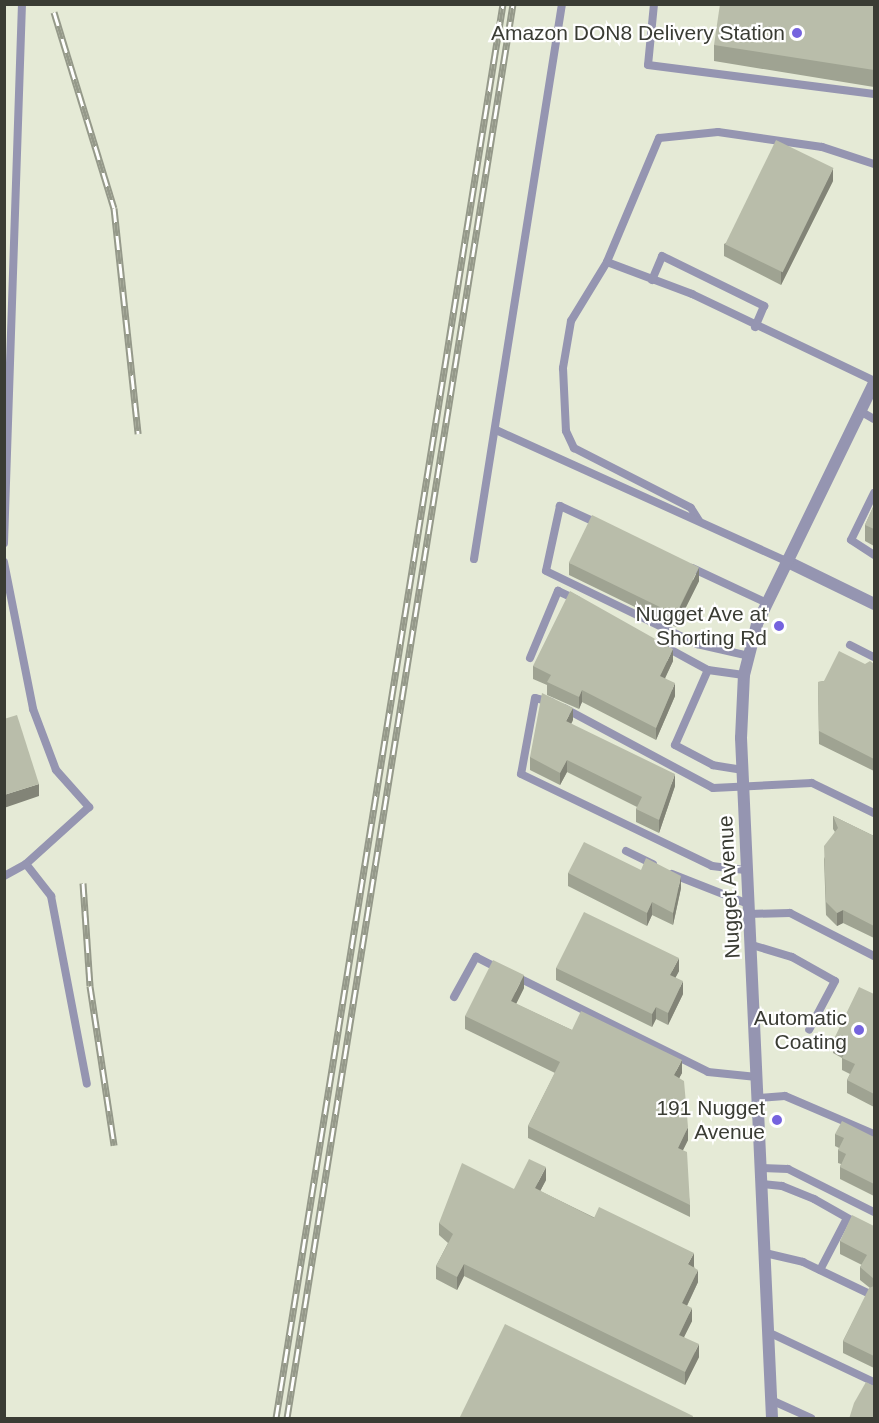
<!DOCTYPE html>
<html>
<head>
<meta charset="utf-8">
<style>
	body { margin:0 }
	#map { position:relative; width:879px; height:1423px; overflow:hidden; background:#e5ead6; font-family:Arial,sans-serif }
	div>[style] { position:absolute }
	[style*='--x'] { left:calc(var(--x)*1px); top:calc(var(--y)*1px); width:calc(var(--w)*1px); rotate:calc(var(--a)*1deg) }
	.service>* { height:8px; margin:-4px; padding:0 4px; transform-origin:4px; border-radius:4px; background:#9595b1 }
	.minor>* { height:12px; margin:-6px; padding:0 6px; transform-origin:6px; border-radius:6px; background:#9595b1 }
	.tertiary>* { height:12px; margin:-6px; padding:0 6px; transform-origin:6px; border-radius:6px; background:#9595b1 }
	.rail>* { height:7px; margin-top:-3.5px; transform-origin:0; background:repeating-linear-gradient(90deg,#fff 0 14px,#95998a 0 28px); box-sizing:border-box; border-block:2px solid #95998a }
	.wall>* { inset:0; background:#9fa392 }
	.shaded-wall>* { inset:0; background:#828477 }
	.building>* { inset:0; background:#b9bdaa; transform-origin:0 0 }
	.dots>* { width:16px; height:16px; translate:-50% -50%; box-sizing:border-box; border:3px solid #fff; border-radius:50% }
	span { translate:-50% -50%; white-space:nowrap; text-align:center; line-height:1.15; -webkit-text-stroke:4.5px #fff; paint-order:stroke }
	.poi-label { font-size:21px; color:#3a3c34 }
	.right { translate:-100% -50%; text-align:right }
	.street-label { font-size:21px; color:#3a3c34 }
	.frame { position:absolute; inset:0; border:6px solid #3a3c34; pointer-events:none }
</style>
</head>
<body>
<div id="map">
	<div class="service">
		<i style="--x:654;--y:4;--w:61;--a:95.6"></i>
		<i style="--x:648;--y:65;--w:228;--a:7.3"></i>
		<i style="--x:874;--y:164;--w:55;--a:-161.9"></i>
		<i style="--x:822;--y:147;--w:105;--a:-171.8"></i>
		<i style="--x:718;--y:132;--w:59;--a:174.2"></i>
		<i style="--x:659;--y:138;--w:134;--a:112.8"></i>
		<i style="--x:607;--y:262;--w:91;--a:20.6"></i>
		<i style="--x:692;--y:294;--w:202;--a:25.5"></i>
		<i style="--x:607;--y:262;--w:69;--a:121.4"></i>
		<i style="--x:571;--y:321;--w:48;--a:99.7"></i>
		<i style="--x:563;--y:368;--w:63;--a:87.3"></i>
		<i style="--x:566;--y:431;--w:19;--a:65"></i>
		<i style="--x:574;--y:448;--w:131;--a:27.1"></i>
		<i style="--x:691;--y:508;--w:15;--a:58"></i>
		<i style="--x:652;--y:280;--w:26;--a:-67"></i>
		<i style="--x:662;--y:256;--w:114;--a:26.1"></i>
		<i style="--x:764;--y:306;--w:23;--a:113"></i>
		<i style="--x:860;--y:411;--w:16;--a:30"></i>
		<i style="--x:496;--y:430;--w:318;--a:24.3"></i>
		<i style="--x:874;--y:493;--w:52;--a:116.1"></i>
		<i style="--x:851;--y:540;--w:27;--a:33"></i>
		<i style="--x:597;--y:523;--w:41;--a:-155.3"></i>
		<i style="--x:560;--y:506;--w:66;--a:102.2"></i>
		<i style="--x:546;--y:571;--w:168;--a:25.8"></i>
		<i style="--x:697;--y:644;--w:53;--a:13"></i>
		<i style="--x:4;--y:543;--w:539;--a:-88.09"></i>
		<i style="--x:474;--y:559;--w:562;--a:-80.99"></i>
		<i style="--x:4;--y:562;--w:150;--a:78.8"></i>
		<i style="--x:33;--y:709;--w:65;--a:69.3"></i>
		<i style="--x:56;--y:770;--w:50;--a:48.3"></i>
		<i style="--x:89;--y:807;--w:85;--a:137.9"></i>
		<i style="--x:26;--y:864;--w:25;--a:151"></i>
		<i style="--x:692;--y:568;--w:83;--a:25"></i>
		<i style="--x:850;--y:645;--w:27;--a:27"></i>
		<i style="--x:664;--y:646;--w:50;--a:28.6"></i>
		<i style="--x:530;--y:658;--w:73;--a:-67.3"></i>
		<i style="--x:558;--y:591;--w:21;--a:25"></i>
		<i style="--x:551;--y:702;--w:16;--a:-166"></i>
		<i style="--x:535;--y:698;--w:77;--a:100.4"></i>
		<i style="--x:521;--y:774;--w:212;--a:25.7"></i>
		<i style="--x:712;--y:866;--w:35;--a:7"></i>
		<i style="--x:564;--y:708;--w:169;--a:28.2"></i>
		<i style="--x:713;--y:788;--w:99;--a:-2.9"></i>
		<i style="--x:812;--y:783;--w:69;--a:25.8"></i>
		<i style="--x:743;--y:770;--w:30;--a:-171"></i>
		<i style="--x:713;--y:765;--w:43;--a:-152.2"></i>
		<i style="--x:675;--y:745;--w:82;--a:-66.3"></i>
		<i style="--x:708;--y:670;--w:36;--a:8"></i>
		<i style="--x:626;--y:851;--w:30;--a:26"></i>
		<i style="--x:26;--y:864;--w:41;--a:52"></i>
		<i style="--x:51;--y:896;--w:191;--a:79.2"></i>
		<i style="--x:672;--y:874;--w:82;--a:21.5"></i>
		<i style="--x:748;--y:914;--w:42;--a:-1.4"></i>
		<i style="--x:790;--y:913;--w:94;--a:27.1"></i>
		<i style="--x:752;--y:945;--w:42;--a:16.7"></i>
		<i style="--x:792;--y:957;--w:49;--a:29.2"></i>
		<i style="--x:835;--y:981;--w:55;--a:118"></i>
		<i style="--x:517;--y:977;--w:213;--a:26.4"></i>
		<i style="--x:708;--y:1072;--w:49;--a:5.8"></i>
		<i style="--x:454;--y:997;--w:46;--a:-61.2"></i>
		<i style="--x:476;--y:957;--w:25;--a:27"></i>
		<i style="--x:757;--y:1098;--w:28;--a:-4"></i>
		<i style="--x:785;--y:1096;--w:97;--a:23.1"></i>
		<i style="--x:762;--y:1168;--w:26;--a:2"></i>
		<i style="--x:788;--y:1169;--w:96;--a:26.6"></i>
		<i style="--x:762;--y:1184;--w:20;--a:6"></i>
		<i style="--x:782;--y:1186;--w:35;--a:22"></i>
		<i style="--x:814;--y:1199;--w:69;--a:29.5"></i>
		<i style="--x:765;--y:1253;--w:39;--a:13"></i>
		<i style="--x:803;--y:1262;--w:79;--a:25.6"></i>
		<i style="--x:820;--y:1270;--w:56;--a:-62.5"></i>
		<i style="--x:768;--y:1332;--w:117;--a:25.3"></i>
		<i style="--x:771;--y:1400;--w:44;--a:24.2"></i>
	</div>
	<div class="minor">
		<i style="--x:786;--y:561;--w:98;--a:26"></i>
	</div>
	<div class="tertiary">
		<i style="--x:772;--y:1418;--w:681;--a:-92.61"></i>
		<i style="--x:741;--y:738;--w:63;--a:-87.3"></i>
		<i style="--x:744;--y:675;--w:53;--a:-75.7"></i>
		<i style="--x:757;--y:624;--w:268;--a:-64.1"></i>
	</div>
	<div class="rail">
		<i style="--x:54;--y:12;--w:205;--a:73"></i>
		<i style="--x:114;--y:208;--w:227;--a:83.9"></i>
		<i style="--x:83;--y:883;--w:103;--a:86.1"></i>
		<i style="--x:90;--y:986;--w:161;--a:81.4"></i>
		<i style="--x:276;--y:1418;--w:1432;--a:-80.88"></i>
		<i style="--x:287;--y:1418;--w:1432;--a:-80.92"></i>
	</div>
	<div class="wall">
		<i style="clip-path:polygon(874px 4px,874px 87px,714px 61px,714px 45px)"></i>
		<i style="clip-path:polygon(833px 181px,781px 285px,724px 256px,724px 244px)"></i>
		<i style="clip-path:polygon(874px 505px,874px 546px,865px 541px,865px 525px)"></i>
		<i style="clip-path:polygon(569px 563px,699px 581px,676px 627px,569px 575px)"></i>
		<i style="clip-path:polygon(673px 661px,665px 678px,675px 696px,656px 740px,582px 702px,579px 709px,547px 695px,547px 685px,533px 679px,533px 666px)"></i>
		<i style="clip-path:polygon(865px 664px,874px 664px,874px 771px,819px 744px,818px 682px,824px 681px)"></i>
		<i style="clip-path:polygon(573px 720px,571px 724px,675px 786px,659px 833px,636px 822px,636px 809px,637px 807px,567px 772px,560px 785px,530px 770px,530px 757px)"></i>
		<i style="clip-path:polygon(833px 816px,874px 836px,874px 938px,843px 923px,837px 926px,826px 915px,824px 859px,835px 832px,833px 829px)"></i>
		<i style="clip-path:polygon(641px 870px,681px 888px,673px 925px,652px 915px,647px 926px,568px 886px,568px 873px)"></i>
		<i style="clip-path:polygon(556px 968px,679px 971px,675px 978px,683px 994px,668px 1025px,656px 1019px,652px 1027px,556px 980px)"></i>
		<i style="clip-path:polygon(524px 988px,516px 1004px,572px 1030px,682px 1073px,679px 1078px,688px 1140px,683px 1150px,690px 1205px,690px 1217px,528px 1138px,528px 1126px,555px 1073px,465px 1029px,465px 1016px)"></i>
		<i style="clip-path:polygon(874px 994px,874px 1107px,847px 1093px,847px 1080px,850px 1074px,842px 1070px,842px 1058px,833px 1053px,833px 1041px)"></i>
		<i style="clip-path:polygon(835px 1134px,874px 1137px,874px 1196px,840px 1179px,840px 1167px,841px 1164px,838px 1163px,838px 1150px,839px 1148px,835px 1146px)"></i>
		<i style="clip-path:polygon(546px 1180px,540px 1191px,694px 1266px,698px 1282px,687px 1306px,692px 1321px,684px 1337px,699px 1357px,685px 1385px,464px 1276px,457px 1290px,436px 1279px,436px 1266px,448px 1243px,439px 1235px,439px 1223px,514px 1189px)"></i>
		<i style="clip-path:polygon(874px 1226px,874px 1368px,843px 1353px,843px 1341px,870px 1288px,860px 1280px,860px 1267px,862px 1265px,840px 1254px,840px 1241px)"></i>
	</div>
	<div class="shaded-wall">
		<i style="clip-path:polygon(833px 168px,833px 181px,781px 285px,781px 272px)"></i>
		<i style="clip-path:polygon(699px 568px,699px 581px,676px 627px,676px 615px)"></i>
		<i style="clip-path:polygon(673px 649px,673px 661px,660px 689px,660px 676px)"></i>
		<i style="clip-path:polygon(675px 683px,675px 696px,656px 740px,656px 728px)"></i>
		<i style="clip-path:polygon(582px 690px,582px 702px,579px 709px,579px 697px)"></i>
		<i style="clip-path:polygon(573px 708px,573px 720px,566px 734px,566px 721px)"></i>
		<i style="clip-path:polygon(567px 760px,567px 772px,560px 785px,560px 773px)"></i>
		<i style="clip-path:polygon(675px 774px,675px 786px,659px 833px,659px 820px)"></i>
		<i style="clip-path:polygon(39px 784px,39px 796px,4px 808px,4px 795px)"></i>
		<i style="clip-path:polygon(681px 876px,681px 888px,673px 925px,673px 913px)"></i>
		<i style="clip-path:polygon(652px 902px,652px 915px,647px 926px,647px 913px)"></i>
		<i style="clip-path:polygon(843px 910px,843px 923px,837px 926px,837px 913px)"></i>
		<i style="clip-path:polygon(679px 958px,679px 971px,670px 988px,670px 975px)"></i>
		<i style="clip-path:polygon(524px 975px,524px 988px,511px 1014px,511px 1001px)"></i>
		<i style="clip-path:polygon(683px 981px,683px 994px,668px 1025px,668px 1013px)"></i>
		<i style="clip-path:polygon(656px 1007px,656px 1019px,652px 1027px,652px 1014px)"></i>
		<i style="clip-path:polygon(682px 1060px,682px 1073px,674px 1088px,674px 1075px)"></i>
		<i style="clip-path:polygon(688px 1127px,688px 1140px,678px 1160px,678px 1148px)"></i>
		<i style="clip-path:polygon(546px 1167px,546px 1180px,535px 1201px,535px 1188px)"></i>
		<i style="clip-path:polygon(694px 1253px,694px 1266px,688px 1277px,688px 1264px)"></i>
		<i style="clip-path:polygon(464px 1264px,464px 1276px,457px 1290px,457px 1277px)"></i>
		<i style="clip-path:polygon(698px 1270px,698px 1282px,682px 1316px,682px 1303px)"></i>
		<i style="clip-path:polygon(692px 1308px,692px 1321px,679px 1347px,679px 1335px)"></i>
		<i style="clip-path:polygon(699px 1344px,699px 1357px,685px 1385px,685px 1372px)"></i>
	</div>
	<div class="building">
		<i style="clip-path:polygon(720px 4px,874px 4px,874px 70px,714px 45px)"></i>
		<i style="left:776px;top:140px;width:64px;height:116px;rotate:26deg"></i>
		<i style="clip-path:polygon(874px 505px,874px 529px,865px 525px)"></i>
		<i style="left:592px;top:515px;width:119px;height:53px;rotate:26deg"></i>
		<i style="clip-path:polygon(570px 591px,673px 649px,660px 676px,675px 683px,656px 728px,582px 690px,579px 697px,547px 682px,551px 675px,533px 666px)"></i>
		<i style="clip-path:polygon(839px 651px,865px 664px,870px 661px,874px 664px,874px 759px,819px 731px,818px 682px,824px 681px)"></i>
		<i style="clip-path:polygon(542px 693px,573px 708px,566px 721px,675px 774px,659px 820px,636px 809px,642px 797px,567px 760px,560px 773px,530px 757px)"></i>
		<i style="clip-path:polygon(17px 715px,39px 784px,4px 795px,4px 719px)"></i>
		<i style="clip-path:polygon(833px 816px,874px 836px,874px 926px,843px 910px,837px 913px,826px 902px,824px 846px,838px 828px)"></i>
		<i style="clip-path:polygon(584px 842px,641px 870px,646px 858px,681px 876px,673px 913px,652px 902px,647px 913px,568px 873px)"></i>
		<i style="clip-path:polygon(584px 912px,679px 958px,670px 975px,683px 981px,668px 1013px,656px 1007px,652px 1014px,556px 968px)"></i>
		<i style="clip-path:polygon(493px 960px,524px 975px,511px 1001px,572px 1030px,581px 1011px,682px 1060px,674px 1075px,684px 1081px,688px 1127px,678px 1148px,687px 1152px,690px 1205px,528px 1126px,560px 1062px,465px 1016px)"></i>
		<i style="clip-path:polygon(859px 987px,874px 994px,874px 1094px,847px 1080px,855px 1064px,842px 1058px,847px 1048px,833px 1041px)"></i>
		<i style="clip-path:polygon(842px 1121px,874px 1137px,874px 1184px,840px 1167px,846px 1154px,838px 1150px,844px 1138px,835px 1134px)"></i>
		<i style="clip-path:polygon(529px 1159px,546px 1167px,535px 1188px,594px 1218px,599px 1207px,694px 1253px,688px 1264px,698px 1270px,682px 1303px,692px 1308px,679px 1335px,699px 1344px,685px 1372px,464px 1264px,457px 1277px,436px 1266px,453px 1234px,439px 1223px,462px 1163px,514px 1189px)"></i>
		<i style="clip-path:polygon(852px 1215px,874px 1226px,874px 1279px,860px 1267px,867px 1255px,840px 1241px)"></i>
		<i style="clip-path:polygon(874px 1286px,874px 1356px,843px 1341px,869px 1288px)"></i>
		<i style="clip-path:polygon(505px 1324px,693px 1416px,692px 1419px,459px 1419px)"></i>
		<i style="clip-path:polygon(866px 1382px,874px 1386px,874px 1419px,849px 1419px,854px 1403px)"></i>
	</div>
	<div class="dots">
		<i style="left:797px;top:33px;background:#7563de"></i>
		<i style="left:779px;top:626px;background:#7563de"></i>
		<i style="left:859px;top:1030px;background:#7563de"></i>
		<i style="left:777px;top:1120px;background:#7563de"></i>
	</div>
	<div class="poi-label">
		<span class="right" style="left:785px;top:33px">Amazon DON8 Delivery Station</span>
		<span class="right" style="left:767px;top:626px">Nugget Ave at<br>Shorting Rd</span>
		<span class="right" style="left:847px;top:1030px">Automatic<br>Coating</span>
		<span class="right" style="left:765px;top:1120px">191 Nugget<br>Avenue</span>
	</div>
	<div class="street-label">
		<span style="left:729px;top:887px;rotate:-93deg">Nugget Avenue</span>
	</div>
	<div class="frame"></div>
</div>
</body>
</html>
